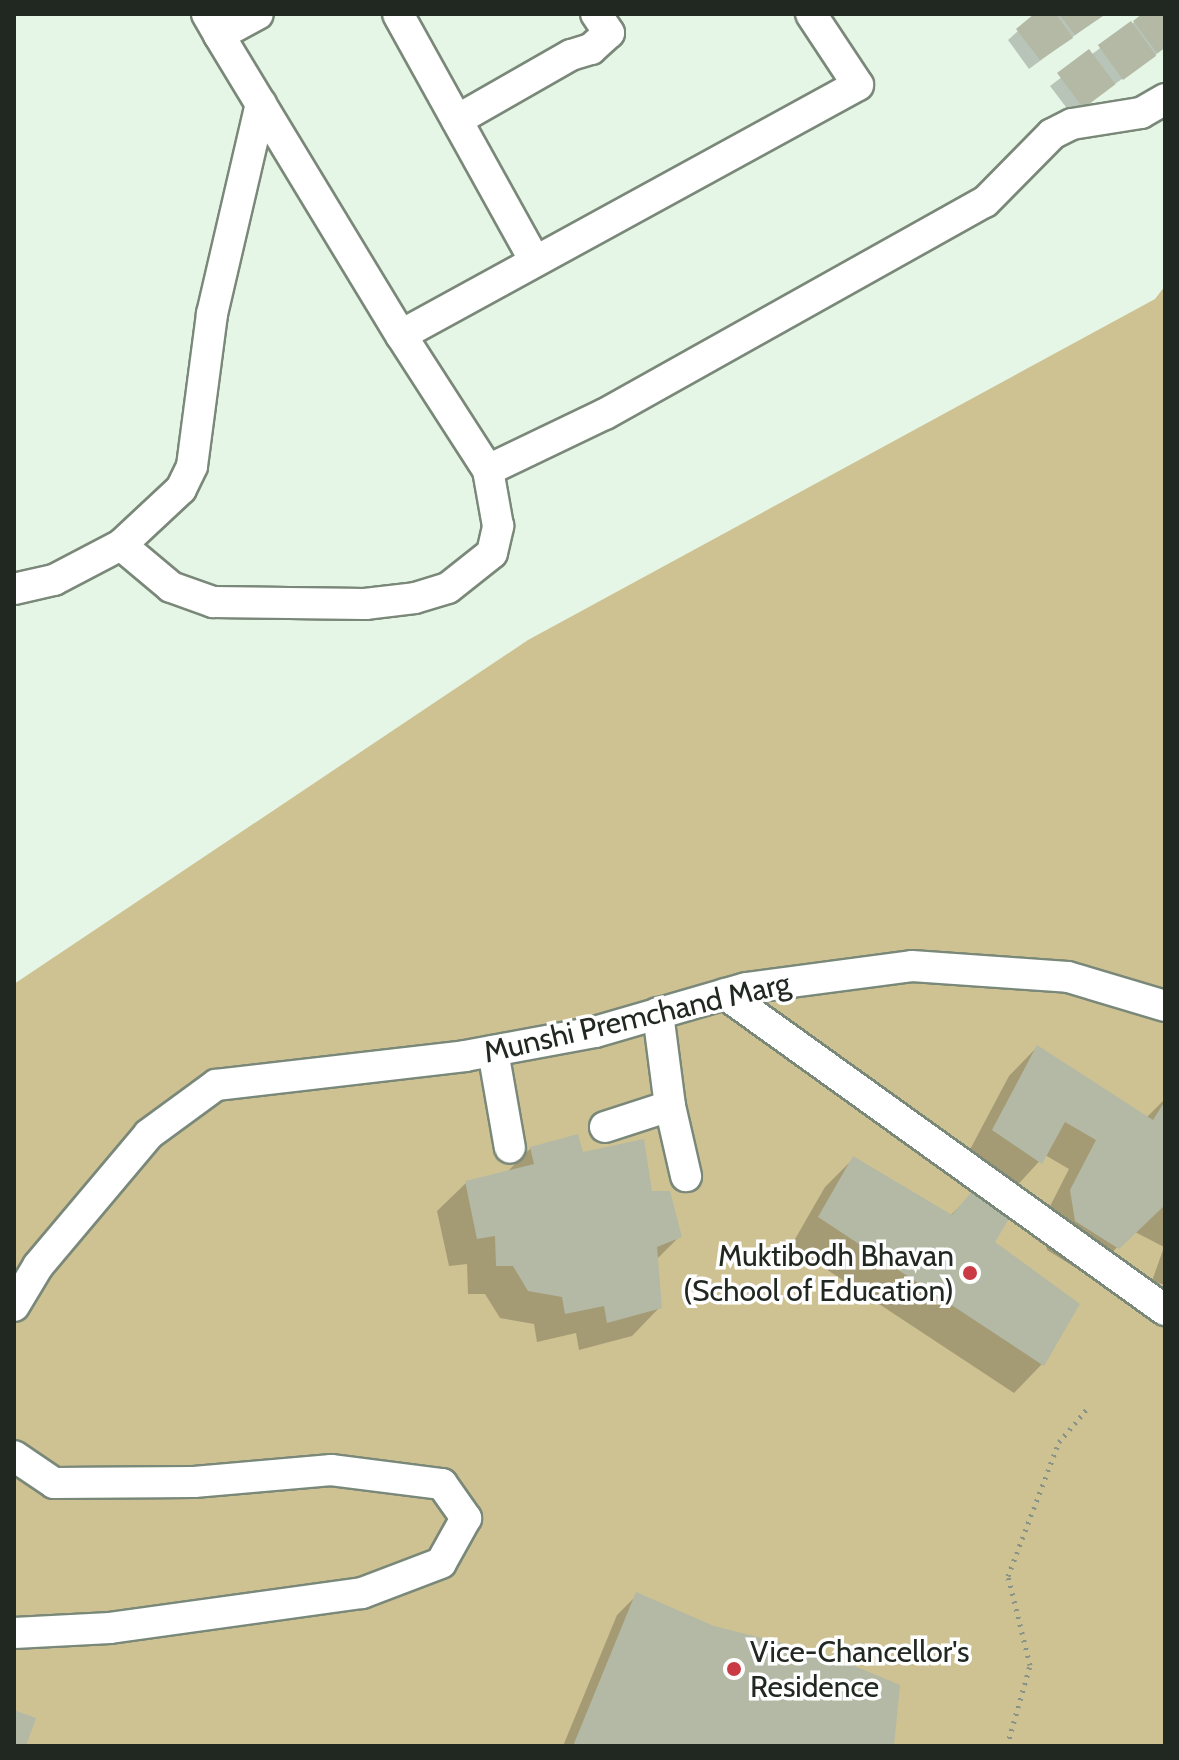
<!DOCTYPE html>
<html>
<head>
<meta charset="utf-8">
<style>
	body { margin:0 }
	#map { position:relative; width:1179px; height:1760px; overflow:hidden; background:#e6f6e6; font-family:Cabin,sans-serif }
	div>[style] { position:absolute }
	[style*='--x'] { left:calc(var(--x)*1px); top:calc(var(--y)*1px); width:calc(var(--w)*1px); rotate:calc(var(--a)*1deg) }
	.green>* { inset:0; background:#cec293 }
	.shadow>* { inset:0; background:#0003 }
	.building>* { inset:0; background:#b3b9a5; transform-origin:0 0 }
	.path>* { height:5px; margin-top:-2.5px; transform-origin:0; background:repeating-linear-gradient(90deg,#889388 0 2px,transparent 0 8px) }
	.roads { filter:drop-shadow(2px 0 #7a8879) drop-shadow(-2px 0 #7a8879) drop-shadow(0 2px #7a8879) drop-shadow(0 -2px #7a8879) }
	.minor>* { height:30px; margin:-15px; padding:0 15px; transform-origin:15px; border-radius:15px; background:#fff }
	.dots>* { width:22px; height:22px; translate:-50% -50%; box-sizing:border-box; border:4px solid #fff; border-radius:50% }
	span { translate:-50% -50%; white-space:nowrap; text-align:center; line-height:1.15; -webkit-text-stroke:7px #fff; paint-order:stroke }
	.street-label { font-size:30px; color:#212721 }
	.poi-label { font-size:30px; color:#212721 }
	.right { translate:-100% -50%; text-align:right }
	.left { translate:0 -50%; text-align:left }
	.frame { position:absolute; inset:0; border:16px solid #212721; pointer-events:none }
</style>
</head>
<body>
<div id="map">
	<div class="green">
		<i style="clip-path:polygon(1165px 286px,1165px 1746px,14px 1746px,14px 984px,528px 640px,1155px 299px)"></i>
	</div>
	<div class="shadow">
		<i style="clip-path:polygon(1037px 14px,1104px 14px,1029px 69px,1008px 40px)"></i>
		<i style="clip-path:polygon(1145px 14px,1165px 14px,1165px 48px,1072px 115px,1050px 86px)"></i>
		<i style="clip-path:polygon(1037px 1047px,1146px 1118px,1165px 1099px,1165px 1285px,1152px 1281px,1164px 1247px,1133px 1231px,1089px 1276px,1047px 1250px,1043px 1220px,1069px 1169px,1045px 1155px,1012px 1191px,965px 1159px,1009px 1076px)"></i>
		<i style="clip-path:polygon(531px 1148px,582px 1154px,651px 1193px,680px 1236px,656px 1260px,660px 1307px,632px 1336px,579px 1350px,576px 1333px,537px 1342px,534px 1324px,500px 1318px,485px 1294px,468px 1294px,467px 1264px,449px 1266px,437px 1211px,466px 1183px,506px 1173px)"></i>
		<i style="clip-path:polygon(853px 1159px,950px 1216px,973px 1193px,1042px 1364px,1014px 1393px,791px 1246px,825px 1187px)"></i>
		<i style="clip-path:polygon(637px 1595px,713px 1628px,892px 1746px,563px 1746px,617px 1615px)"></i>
	</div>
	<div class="building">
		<i style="clip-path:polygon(1034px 14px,1056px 14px,1073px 38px,1040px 60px,1016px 29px)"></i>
		<i style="clip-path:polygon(1059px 14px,1106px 14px,1075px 35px)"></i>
		<i style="clip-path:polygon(1142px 14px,1165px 14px,1165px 47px,1157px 53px,1133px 21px)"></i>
		<i style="left:1131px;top:21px;width:43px;height:41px;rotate:54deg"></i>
		<i style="left:1089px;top:49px;width:44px;height:40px;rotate:53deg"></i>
		<i style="clip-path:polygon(1037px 1045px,1153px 1120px,1165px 1101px,1165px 1205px,1119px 1249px,1075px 1221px,1070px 1190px,1096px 1140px,1065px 1122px,1042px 1164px,992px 1130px)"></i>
		<i style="clip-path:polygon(578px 1134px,583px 1152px,644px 1139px,652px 1191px,670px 1191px,682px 1237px,657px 1247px,662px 1308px,607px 1323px,604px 1306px,565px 1314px,562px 1297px,528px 1291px,513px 1266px,496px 1266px,495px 1236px,477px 1239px,465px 1181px,534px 1164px,530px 1147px)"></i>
		<i style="clip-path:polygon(853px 1156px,952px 1215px,973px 1190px,1010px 1217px,995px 1242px,1080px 1304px,1044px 1366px,818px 1217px)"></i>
		<i style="clip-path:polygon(636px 1592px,714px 1626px,826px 1654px,900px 1685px,894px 1746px,573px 1746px)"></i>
		<i style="clip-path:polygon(14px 1710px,36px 1718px,26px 1746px,14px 1746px)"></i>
	</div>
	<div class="path">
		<i style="--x:1007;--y:1746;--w:84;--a:-74.1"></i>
		<i style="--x:1030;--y:1665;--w:92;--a:-103.9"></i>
		<i style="--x:1008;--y:1576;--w:143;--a:-69.2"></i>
		<i style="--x:1059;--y:1442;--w:43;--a:-49.7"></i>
	</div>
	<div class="roads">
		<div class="minor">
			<i style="--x:207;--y:14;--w:24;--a:60"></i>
			<i style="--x:219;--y:35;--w:44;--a:-28.3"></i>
			<i style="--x:398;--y:14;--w:282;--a:61"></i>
			<i style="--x:811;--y:14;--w:85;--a:56.5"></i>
			<i style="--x:858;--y:85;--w:521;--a:151.32"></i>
			<i style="--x:401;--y:335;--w:161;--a:57.2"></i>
			<i style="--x:488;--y:470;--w:130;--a:-25.6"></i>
			<i style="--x:605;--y:414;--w:435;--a:-29.2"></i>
			<i style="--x:985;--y:202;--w:95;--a:-45.4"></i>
			<i style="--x:1052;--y:134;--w:22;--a:-27"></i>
			<i style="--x:1072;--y:124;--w:70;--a:-9.1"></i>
			<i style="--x:1141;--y:113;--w:28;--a:-30"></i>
			<i style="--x:219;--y:35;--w:351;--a:58.8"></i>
			<i style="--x:457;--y:120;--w:131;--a:-29.7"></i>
			<i style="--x:571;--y:55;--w:21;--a:-17"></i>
			<i style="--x:591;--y:49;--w:24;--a:-42"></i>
			<i style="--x:609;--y:33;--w:23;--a:-124"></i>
			<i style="--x:121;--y:545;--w:65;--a:40"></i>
			<i style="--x:171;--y:587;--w:45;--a:19.7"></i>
			<i style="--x:213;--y:602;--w:152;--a:0.8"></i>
			<i style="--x:365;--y:604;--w:50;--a:-6.8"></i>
			<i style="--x:415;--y:598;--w:34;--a:-17"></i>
			<i style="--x:448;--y:588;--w:56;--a:-38.5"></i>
			<i style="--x:492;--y:553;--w:28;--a:-77"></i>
			<i style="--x:498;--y:526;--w:57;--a:-100.1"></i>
			<i style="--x:14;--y:589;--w:41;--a:-12.7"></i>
			<i style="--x:54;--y:580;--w:76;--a:-27.6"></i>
			<i style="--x:121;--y:545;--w:82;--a:-43"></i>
			<i style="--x:181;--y:489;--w:25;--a:-64"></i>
			<i style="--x:192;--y:466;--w:153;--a:-82.5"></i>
			<i style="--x:212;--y:314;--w:216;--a:-76.9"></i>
			<i style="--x:725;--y:994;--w:542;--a:35.69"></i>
			<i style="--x:493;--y:1051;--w:98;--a:80.1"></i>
			<i style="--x:670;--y:1106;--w:72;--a:77.1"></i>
			<i style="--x:605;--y:1127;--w:68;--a:-17.9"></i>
			<i style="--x:670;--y:1106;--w:94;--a:-97.4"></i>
			<i style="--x:14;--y:1306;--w:47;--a:-59"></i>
			<i style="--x:38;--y:1266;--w:172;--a:-49.9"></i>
			<i style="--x:149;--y:1134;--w:83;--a:-36.2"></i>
			<i style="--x:216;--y:1085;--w:251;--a:-6.6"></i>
			<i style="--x:465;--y:1056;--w:132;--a:-10.5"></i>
			<i style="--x:595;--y:1032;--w:157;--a:-16.2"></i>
			<i style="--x:746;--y:988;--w:167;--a:-7.5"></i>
			<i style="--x:912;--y:966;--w:156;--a:4"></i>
			<i style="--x:1068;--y:977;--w:101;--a:16.6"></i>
			<i style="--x:14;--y:1456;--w:48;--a:34"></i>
			<i style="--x:54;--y:1483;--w:140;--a:-0.4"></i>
			<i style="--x:194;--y:1482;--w:138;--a:-5"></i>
			<i style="--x:331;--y:1470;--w:112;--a:7.2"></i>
			<i style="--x:442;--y:1484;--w:42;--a:54.8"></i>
			<i style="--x:466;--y:1518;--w:51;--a:119.1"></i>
			<i style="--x:441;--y:1563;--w:85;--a:159.2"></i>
			<i style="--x:362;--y:1593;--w:254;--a:172.1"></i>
			<i style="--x:110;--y:1628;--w:96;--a:177"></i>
		</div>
	</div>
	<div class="dots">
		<i style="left:970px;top:1273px;background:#c93a44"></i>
		<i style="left:734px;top:1669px;background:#c93a44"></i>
	</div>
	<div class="street-label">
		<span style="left:637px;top:1018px;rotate:-13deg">Munshi Premchand Marg</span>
	</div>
	<div class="poi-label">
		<span class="right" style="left:954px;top:1273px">Muktibodh Bhavan<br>(School of Education)</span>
		<span class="left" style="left:750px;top:1669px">Vice-Chancellor's<br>Residence</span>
	</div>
	<div class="frame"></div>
</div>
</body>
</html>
